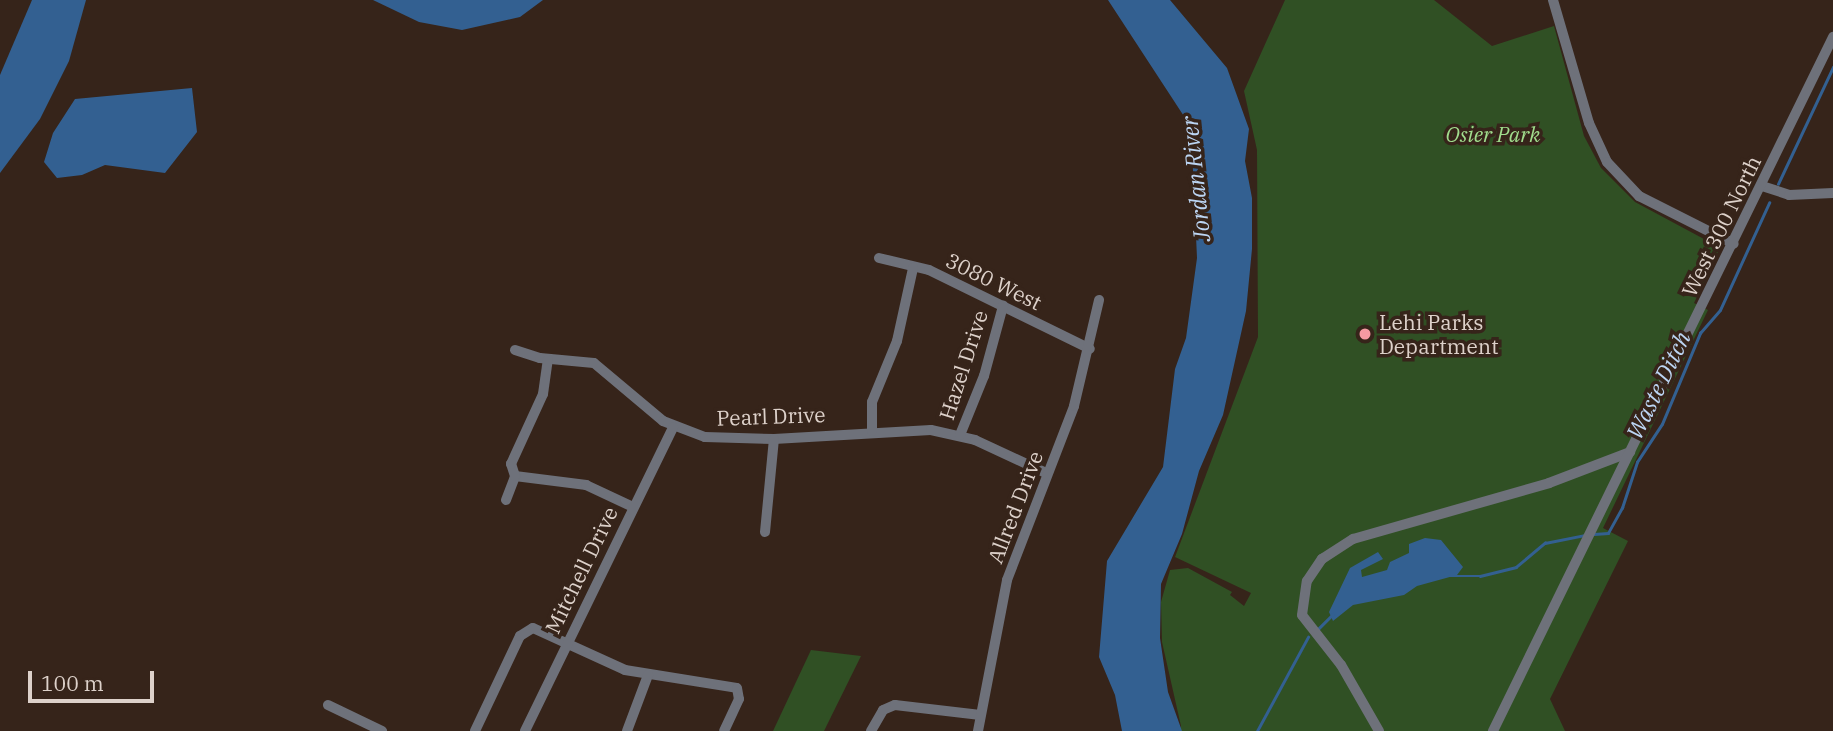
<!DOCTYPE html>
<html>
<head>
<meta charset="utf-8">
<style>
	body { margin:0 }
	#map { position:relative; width:1833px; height:731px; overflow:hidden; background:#36241a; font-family:"IBM Plex Serif",serif }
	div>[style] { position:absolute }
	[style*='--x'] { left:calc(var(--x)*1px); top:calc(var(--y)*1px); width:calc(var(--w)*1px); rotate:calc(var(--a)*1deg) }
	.green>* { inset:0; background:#305024 }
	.water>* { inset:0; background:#336091 }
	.stream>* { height:2.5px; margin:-1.25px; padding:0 1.25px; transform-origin:1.25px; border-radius:1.25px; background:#336091 }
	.minor>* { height:10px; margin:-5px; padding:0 5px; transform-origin:5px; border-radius:5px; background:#6e717a }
	.dots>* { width:19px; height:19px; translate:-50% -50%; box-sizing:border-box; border:4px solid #36241a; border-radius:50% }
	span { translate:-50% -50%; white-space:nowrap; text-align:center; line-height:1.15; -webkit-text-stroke:7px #36241a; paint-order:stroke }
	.park-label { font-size:21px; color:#a1dd8d; font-style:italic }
	.street-label { font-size:21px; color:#ddd1ca }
	.poi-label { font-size:21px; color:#ddd1ca }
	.left { translate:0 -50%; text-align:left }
	.water-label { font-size:23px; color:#bcd5f3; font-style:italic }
	.scale { position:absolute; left:28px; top:671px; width:126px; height:32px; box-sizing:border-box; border:4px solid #ddd1ca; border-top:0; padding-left:9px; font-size:21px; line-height:24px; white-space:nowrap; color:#ddd1ca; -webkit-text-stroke:5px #36241a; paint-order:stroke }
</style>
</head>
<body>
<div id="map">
	<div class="green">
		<i style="clip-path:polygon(1285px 0,1434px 0,1492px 46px,1554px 26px,1584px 136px,1601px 168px,1635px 202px,1717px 246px,1718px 253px,1694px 303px,1708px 310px,1603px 528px,1628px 541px,1550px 699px,1565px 731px,1179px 731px,1181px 726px,1162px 642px,1161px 602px,1170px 570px,1188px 568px,1232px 592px,1230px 595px,1244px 606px,1251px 593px,1175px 557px,1258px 337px,1257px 150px,1244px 91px)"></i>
		<i style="clip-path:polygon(811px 650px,861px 656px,824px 731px,773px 731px)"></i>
	</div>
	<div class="water">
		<i style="clip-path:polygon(32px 0,86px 0,69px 61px,40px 119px,0 173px,0 75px)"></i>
		<i style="clip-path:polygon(373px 0,543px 0,520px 17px,462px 30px,419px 22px)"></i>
		<i style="clip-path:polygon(1108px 0,1170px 0,1227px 68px,1249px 129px,1245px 161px,1252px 198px,1252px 249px,1246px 311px,1223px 415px,1199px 471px,1182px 534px,1161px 584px,1160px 638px,1168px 692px,1182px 731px,1122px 731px,1115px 695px,1099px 657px,1107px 561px,1163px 467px,1175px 369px,1186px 338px,1197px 258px,1191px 127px)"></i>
		<i style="clip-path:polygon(192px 88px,197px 132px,165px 173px,105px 165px,82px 175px,57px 178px,44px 162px,53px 133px,75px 99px)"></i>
		<i style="clip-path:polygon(1425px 538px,1441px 540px,1463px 567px,1457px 575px,1417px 586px,1404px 595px,1353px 605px,1333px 621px,1329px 612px,1350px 568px,1378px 552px,1383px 559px,1361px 570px,1362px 577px,1387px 570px,1390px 562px,1409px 553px,1409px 544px)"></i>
	</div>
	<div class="stream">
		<i style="--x:1778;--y:184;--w:129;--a:-64.8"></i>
		<i style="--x:1594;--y:534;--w:14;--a:-4"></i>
		<i style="--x:1608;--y:533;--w:29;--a:-61"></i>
		<i style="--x:1622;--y:508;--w:48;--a:-71.9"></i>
		<i style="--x:1637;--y:462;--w:45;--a:-56.7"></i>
		<i style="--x:1662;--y:424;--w:99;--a:-67.3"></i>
		<i style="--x:1700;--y:333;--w:30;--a:-49"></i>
		<i style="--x:1720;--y:310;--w:118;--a:-65.4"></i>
		<i style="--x:1445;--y:576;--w:35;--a:0"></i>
		<i style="--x:1480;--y:576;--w:37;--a:-14"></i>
		<i style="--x:1516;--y:567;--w:38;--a:-40"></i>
		<i style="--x:1545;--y:543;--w:41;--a:-11.3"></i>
		<i style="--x:1318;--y:629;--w:21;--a:-45"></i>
		<i style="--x:1257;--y:731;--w:107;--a:-61.5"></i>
	</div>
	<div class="minor">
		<i style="--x:1553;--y:0;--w:128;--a:73.7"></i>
		<i style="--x:1589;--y:123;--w:43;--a:65.2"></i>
		<i style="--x:1607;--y:162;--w:47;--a:46.7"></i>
		<i style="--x:1639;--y:196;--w:106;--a:26.8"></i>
		<i style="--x:1762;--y:186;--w:28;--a:18"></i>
		<i style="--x:1789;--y:195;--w:44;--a:-2.6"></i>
		<i style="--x:879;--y:258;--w:51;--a:13.5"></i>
		<i style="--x:929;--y:270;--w:179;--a:26.1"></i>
		<i style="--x:515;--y:350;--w:26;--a:18"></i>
		<i style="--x:540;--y:358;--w:54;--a:5.3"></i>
		<i style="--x:594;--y:363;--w:90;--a:40"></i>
		<i style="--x:663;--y:421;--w:45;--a:20.9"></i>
		<i style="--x:705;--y:437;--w:69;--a:1.7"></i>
		<i style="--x:774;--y:439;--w:157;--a:-3.3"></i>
		<i style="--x:931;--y:430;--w:45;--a:12.8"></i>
		<i style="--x:975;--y:440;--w:78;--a:24.9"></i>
		<i style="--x:872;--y:431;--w:29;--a:-90"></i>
		<i style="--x:872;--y:402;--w:66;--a:-67.7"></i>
		<i style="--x:897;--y:341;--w:75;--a:-77.6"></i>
		<i style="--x:960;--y:435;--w:64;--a:-67.9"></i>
		<i style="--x:984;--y:376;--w:73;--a:-74.8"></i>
		<i style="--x:515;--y:476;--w:72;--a:7.2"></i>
		<i style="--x:586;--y:485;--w:52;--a:25.1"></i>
		<i style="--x:506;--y:500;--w:26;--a:-69"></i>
		<i style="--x:515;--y:476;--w:13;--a:-108"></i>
		<i style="--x:511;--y:464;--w:77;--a:-65.4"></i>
		<i style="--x:543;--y:394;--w:35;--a:-82"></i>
		<i style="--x:765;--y:532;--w:93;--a:-84.5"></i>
		<i style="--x:328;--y:705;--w:60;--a:25.7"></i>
		<i style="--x:475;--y:731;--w:105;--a:-64.7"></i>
		<i style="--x:520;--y:636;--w:15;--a:-32"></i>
		<i style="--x:533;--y:628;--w:101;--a:24.5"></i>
		<i style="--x:625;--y:670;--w:113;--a:9.1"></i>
		<i style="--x:737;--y:688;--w:11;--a:80"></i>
		<i style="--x:739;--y:699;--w:35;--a:115"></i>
		<i style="--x:525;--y:731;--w:338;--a:-64"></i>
		<i style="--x:627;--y:731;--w:60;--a:-69.4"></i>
		<i style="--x:871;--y:731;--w:24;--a:-60"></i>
		<i style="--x:883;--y:710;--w:13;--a:-23"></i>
		<i style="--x:895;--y:705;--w:86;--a:6.7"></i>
		<i style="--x:978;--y:731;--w:154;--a:-79.1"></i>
		<i style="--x:1007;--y:580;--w:186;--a:-68.9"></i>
		<i style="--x:1074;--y:406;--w:109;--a:-76.7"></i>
		<i style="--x:1379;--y:731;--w:76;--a:-119.9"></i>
		<i style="--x:1341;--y:665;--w:63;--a:-128"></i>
		<i style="--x:1302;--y:615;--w:34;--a:-82"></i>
		<i style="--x:1307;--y:581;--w:27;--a:-56"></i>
		<i style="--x:1322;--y:559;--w:37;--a:-33"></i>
		<i style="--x:1353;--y:539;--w:204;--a:-15.9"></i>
		<i style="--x:1549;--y:483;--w:87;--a:-20.9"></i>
		<i style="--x:1493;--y:731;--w:773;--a:-63.9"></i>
	</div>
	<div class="dots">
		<i style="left:1365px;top:334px;background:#f49aa2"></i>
	</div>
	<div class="park-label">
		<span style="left:1493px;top:134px">Osier Park</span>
	</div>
	<div class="street-label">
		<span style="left:1721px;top:226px;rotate:-64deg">West 300 North</span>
		<span style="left:994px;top:281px;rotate:26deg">3080 West</span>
		<span style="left:963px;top:365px;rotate:-72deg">Hazel Drive</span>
		<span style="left:771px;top:416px;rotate:-2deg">Pearl Drive</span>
		<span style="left:1015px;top:507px;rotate:-69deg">Allred Drive</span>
		<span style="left:581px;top:570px;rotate:-64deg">Mitchell Drive</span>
	</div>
	<div class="poi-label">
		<span class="left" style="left:1379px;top:334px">Lehi Parks<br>Department</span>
	</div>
	<div class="water-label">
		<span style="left:1195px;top:179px;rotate:-96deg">Jordan River</span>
		<span style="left:1658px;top:385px;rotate:-64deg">Waste Ditch</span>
	</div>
	<div class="scale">100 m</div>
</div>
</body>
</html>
